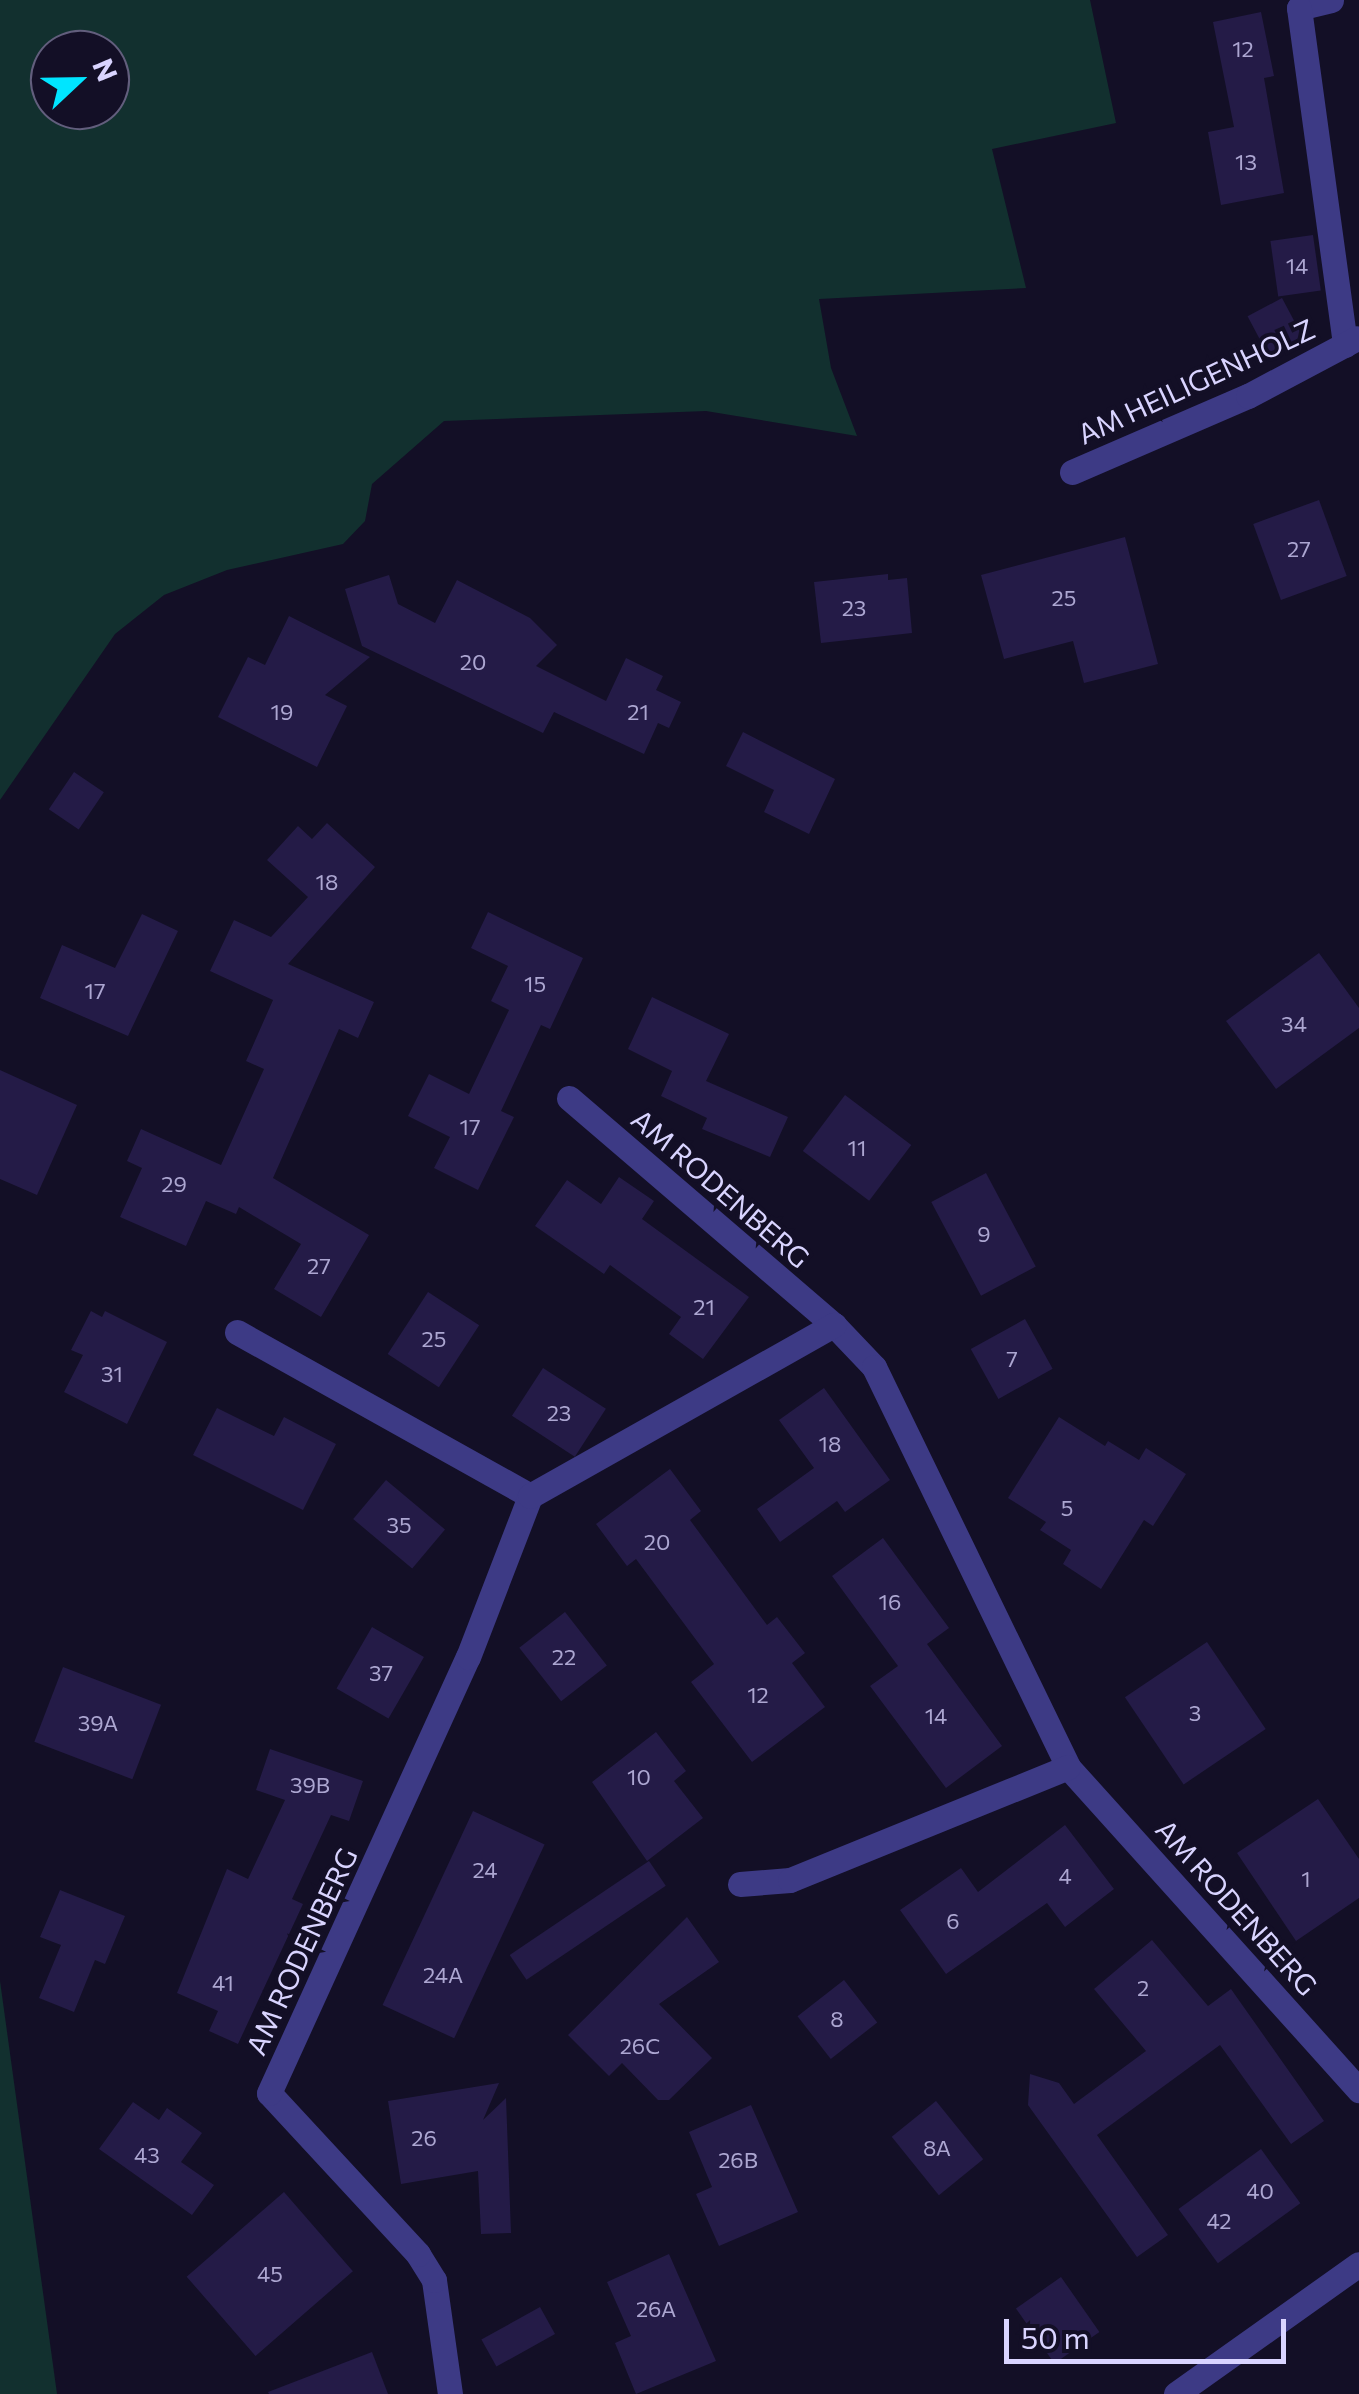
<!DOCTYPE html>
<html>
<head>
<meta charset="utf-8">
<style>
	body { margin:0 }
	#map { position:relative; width:1359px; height:2394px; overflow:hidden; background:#130f26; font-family:Commissioner,sans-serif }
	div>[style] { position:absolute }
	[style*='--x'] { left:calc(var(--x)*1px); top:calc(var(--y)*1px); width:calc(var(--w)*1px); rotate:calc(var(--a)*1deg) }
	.green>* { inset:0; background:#12302f }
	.building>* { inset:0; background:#241b47; transform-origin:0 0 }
	.minor>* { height:25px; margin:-12.5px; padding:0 12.5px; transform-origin:12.5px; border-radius:12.5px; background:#3d3a85 }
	span { translate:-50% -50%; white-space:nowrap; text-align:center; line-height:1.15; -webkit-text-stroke:8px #130f26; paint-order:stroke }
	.number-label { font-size:22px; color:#aca6d1 }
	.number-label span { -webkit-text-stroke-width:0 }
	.street-label { font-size:28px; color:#d9d4ff }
	.north { position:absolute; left:30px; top:30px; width:100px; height:100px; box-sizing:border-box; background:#130f26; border:2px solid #625e7d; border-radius:50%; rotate:68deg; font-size:28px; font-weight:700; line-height:40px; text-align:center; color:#d9d4ff }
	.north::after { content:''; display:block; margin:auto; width:35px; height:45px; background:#00e5ff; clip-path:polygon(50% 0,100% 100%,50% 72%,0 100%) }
	.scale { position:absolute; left:1004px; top:2319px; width:282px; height:45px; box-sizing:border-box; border:5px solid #d9d4ff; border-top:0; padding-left:12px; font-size:30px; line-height:35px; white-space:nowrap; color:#d9d4ff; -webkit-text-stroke:8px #130f26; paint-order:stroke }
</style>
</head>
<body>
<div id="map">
	<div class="green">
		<i style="clip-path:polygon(evenodd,0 0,1090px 0,1116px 123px,992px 149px,1026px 288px,819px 299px,831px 368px,857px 436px,706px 411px,444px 421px,372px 484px,365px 521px,343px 544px,227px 570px,164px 595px,115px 634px,0 800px,0 0,50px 50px,110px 50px,110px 110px,50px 110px,50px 50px)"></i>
		<i style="clip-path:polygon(0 1981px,57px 2394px,0 2394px)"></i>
	</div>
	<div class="building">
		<i style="clip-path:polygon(1261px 12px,1274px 76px,1264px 78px,1284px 193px,1221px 205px,1208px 132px,1234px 127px,1213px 22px)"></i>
		<i style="left:1313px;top:235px;width:56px;height:43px;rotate:82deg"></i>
		<i style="left:1282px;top:298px;width:47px;height:39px;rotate:62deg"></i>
		<i style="left:1319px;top:500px;width:81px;height:70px;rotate:70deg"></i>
		<i style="clip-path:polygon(1125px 537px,1158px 664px,1084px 683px,1073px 641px,1004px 659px,981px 575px)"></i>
		<i style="clip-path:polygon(888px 574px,888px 580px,907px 578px,912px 633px,821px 643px,814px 582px)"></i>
		<i style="clip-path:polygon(389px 575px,398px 604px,435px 623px,457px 580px,530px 618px,557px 645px,536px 666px,606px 701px,626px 658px,663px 676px,656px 690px,681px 702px,669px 728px,658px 723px,644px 754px,554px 712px,543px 733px,362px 646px,345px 589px)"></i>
		<i style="clip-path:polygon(289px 616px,370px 657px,325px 695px,347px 706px,317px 767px,218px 717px,248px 657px,265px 665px)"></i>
		<i style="clip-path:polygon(743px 732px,835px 779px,809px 834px,764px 812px,774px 790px,726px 766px)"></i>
		<i style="left:74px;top:772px;width:36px;height:45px;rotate:34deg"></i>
		<i style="clip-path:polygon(327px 823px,375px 867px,288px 964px,374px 1002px,358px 1038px,339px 1029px,273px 1178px,369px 1235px,321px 1317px,274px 1289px,301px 1244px,239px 1207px,236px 1214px,206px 1201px,186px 1246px,120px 1217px,142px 1168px,127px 1161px,141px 1129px,221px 1165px,264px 1069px,246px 1061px,273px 1000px,210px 971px,234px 920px,271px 937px,308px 897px,267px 860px,298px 826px,312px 839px)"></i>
		<i style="clip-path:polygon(488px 912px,583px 958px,550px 1029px,541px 1025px,501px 1111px,514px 1117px,478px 1190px,434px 1168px,450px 1137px,408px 1116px,429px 1074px,469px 1094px,509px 1010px,491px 1001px,508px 966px,471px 948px)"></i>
		<i style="clip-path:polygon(142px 914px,178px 931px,128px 1036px,40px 998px,62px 945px,115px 968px)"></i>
		<i style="clip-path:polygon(1319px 953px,1359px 1008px,1359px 1028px,1276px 1089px,1226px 1021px)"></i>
		<i style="clip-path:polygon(652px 997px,729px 1034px,706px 1081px,788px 1117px,770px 1157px,702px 1129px,707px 1118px,661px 1096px,672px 1071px,628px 1049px)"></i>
		<i style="clip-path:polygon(0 1070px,77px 1105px,37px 1195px,0 1179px)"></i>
		<i style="left:845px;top:1095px;width:83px;height:70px;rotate:37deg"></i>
		<i style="left:986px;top:1173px;width:106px;height:62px;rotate:62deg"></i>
		<i style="clip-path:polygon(619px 1177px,654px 1201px,642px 1219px,749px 1297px,703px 1359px,669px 1334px,681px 1317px,610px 1265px,604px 1274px,535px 1226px,567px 1180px,601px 1204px)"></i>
		<i style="left:428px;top:1292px;width:61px;height:74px;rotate:33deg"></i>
		<i style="clip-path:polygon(91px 1311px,102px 1317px,105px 1311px,167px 1342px,127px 1424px,64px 1392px,83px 1355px,71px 1350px)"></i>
		<i style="left:1025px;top:1319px;width:57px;height:62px;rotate:61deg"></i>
		<i style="left:543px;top:1368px;width:75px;height:57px;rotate:33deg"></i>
		<i style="clip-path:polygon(824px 1388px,890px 1480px,845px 1512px,837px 1501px,780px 1542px,757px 1509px,814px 1468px,779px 1420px)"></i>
		<i style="clip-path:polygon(217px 1408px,274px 1436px,284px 1417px,336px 1444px,303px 1510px,193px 1455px)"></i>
		<i style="clip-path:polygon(1059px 1417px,1105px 1446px,1108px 1441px,1139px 1460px,1146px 1448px,1186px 1474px,1153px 1526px,1144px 1520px,1101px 1589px,1063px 1564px,1071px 1550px,1040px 1530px,1046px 1522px,1008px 1498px)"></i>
		<i style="clip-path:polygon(670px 1469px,701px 1511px,690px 1520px,767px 1625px,777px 1617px,805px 1653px,792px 1663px,825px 1707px,752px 1762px,691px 1682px,714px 1664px,636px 1559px,627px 1566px,596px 1524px)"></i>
		<i style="left:386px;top:1480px;width:77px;height:51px;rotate:40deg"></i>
		<i style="clip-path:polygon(883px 1538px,949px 1628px,927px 1644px,1002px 1746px,946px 1788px,870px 1686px,898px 1666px,832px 1576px)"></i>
		<i style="left:565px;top:1612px;width:68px;height:58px;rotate:52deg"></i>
		<i style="left:372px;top:1627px;width:60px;height:71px;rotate:30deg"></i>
		<i style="left:1207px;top:1642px;width:105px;height:99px;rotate:56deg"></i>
		<i style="left:63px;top:1667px;width:105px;height:80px;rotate:21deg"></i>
		<i style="clip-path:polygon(656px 1732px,686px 1771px,674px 1781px,703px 1818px,647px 1861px,592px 1782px)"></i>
		<i style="clip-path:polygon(270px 1749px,363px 1781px,349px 1821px,331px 1815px,292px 1899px,303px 1904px,238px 2044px,209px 2031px,218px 2011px,177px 1993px,227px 1869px,248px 1879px,285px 1800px,256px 1790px)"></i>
		<i style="clip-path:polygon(1318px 1799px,1359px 1859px,1359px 1898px,1296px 1941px,1237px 1853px)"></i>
		<i style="left:473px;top:1811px;width:79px;height:214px;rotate:25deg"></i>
		<i style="clip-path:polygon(1065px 1825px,1114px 1889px,1065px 1927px,1047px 1903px,946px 1974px,900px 1910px,961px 1868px,978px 1892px)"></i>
		<i style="left:649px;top:1861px;width:30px;height:168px;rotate:56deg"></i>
		<i style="clip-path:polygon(60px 1890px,125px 1916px,105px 1964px,95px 1960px,74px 2012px,39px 1998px,61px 1945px,40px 1937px)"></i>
		<i style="clip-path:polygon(687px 1917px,719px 1962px,659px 2004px,712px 2058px,669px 2100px,658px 2100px,622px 2063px,609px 2076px,568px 2035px)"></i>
		<i style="clip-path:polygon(1152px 1940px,1208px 2006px,1231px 1989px,1324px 2121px,1291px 2144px,1220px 2045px,1097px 2135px,1168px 2235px,1137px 2257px,1028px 2105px,1030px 2074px,1059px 2083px,1074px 2104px,1146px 2051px,1094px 1989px)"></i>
		<i style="left:844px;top:1980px;width:54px;height:59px;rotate:52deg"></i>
		<i style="clip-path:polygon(499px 2083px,483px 2120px,506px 2098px,511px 2233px,481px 2234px,478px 2171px,401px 2184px,388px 2101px)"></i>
		<i style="left:936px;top:2101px;width:75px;height:57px;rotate:51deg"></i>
		<i style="clip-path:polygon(133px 2102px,159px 2120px,167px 2108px,202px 2133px,181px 2162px,214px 2185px,192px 2215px,99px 2149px)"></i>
		<i style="clip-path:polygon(751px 2105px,798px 2212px,719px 2246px,696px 2194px,712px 2187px,689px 2132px)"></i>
		<i style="left:1261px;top:2149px;width:67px;height:102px;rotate:54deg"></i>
		<i style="left:284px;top:2192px;width:105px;height:129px;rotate:49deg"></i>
		<i style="clip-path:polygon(669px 2254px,716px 2361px,636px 2394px,615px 2343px,631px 2336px,607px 2282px)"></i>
		<i style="left:1061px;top:2277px;width:67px;height:55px;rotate:55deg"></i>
		<i style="left:540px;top:2307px;width:31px;height:67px;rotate:61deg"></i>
		<i style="clip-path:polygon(372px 2352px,388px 2394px,269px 2394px,268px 2392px)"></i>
	</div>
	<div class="minor">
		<i style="--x:1331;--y:0;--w:33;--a:166"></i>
		<i style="--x:1299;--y:8;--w:340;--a:82.2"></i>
		<i style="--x:1072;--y:472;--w:192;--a:-23.4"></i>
		<i style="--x:1248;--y:396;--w:123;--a:-28"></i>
		<i style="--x:569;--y:1098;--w:349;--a:40.6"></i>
		<i style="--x:834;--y:1325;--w:58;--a:46.4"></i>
		<i style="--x:874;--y:1367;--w:445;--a:64.1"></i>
		<i style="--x:1068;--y:1767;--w:435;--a:48"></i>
		<i style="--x:237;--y:1332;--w:336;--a:29.2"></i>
		<i style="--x:740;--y:1884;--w:50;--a:-4.6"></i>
		<i style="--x:790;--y:1880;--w:300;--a:-22.1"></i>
		<i style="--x:450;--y:2394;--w:115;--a:-98"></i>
		<i style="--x:434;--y:2280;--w:31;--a:-122"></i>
		<i style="--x:418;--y:2254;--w:219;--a:-132.8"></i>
		<i style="--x:269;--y:2093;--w:479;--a:-65.5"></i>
		<i style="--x:468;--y:1657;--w:173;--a:-68.9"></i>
		<i style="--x:530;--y:1496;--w:349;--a:-29.4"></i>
		<i style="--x:1176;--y:2394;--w:224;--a:-35.4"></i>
	</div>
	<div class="number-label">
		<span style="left:1243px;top:49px">12</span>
		<span style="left:1246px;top:162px">13</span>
		<span style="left:1297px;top:266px">14</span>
		<span style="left:1299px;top:549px">27</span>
		<span style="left:1064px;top:598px">25</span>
		<span style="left:854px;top:608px">23</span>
		<span style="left:473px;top:662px">20</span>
		<span style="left:282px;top:712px">19</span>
		<span style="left:638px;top:712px">21</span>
		<span style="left:327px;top:882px">18</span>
		<span style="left:535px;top:984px">15</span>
		<span style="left:95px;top:991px">17</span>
		<span style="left:1294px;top:1024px">34</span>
		<span style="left:470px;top:1127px">17</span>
		<span style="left:857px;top:1148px">11</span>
		<span style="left:174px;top:1184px">29</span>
		<span style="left:984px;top:1234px">9</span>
		<span style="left:319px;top:1266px">27</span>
		<span style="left:704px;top:1307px">21</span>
		<span style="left:434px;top:1339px">25</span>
		<span style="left:1012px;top:1359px">7</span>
		<span style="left:112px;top:1374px">31</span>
		<span style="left:559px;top:1413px">23</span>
		<span style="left:830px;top:1444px">18</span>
		<span style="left:1067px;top:1508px">5</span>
		<span style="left:399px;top:1525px">35</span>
		<span style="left:657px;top:1542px">20</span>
		<span style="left:890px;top:1602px">16</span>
		<span style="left:564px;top:1657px">22</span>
		<span style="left:381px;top:1673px">37</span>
		<span style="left:758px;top:1695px">12</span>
		<span style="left:1195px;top:1713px">3</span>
		<span style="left:936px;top:1716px">14</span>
		<span style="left:98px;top:1723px">39A</span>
		<span style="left:639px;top:1777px">10</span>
		<span style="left:310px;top:1785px">39B</span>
		<span style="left:485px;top:1870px">24</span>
		<span style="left:1065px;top:1876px">4</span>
		<span style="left:1306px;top:1879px">1</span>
		<span style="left:953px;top:1921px">6</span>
		<span style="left:443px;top:1975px">24A</span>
		<span style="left:223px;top:1983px">41</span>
		<span style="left:1143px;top:1988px">2</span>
		<span style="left:837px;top:2019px">8</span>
		<span style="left:640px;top:2046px">26C</span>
		<span style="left:424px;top:2138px">26</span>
		<span style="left:937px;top:2148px">8A</span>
		<span style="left:147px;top:2155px">43</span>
		<span style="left:738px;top:2160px">26B</span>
		<span style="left:1260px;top:2191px">40</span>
		<span style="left:1219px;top:2221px">42</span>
		<span style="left:270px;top:2274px">45</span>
		<span style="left:656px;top:2309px">26A</span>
	</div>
	<div class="street-label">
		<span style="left:1196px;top:381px;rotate:-25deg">AM HEILIGENHOLZ</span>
		<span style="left:721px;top:1188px;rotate:41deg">AM RODENBERG</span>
		<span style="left:1237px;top:1907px;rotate:48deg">AM RODENBERG</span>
		<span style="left:301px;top:1951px;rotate:-65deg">AM RODENBERG</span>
	</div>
	<div class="north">N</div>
	<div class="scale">50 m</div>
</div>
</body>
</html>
